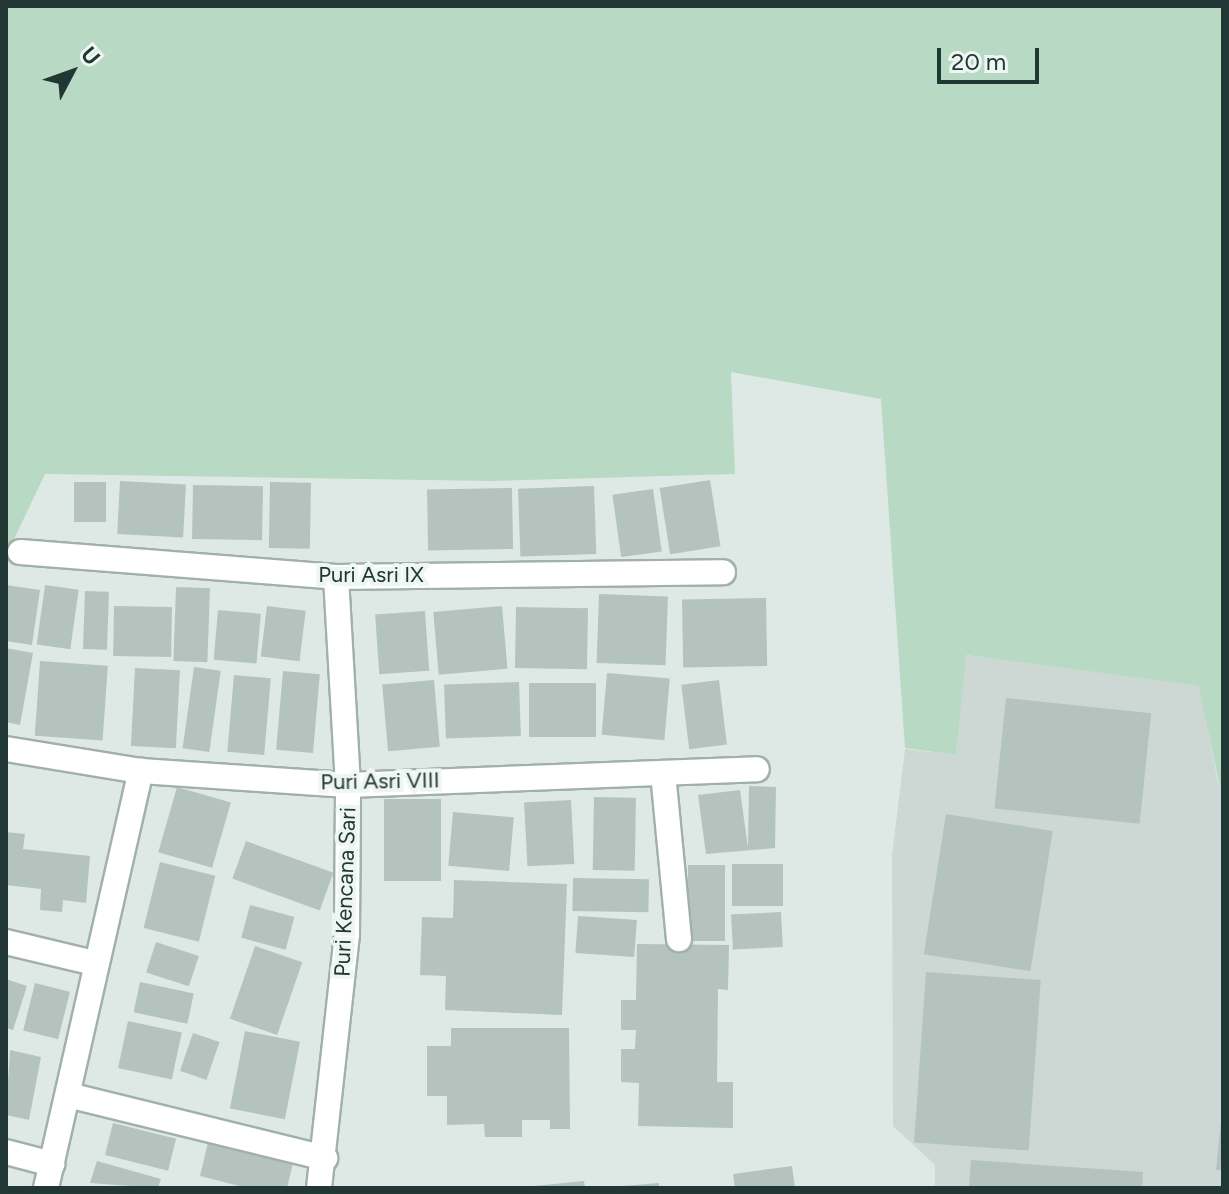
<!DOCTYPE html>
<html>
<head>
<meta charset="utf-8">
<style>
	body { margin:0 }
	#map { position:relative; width:1229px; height:1194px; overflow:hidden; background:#dee9e5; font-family:Figtree,sans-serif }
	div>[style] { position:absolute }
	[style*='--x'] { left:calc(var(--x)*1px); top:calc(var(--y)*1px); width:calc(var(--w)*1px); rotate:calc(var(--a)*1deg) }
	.built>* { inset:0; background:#cdd8d4 }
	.green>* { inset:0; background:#b8d9c4 }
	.building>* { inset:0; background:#b4c3be; transform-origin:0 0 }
	.roads { filter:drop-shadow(2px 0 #a2b0ac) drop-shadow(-2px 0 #a2b0ac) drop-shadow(0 2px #a2b0ac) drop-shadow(0 -2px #a2b0ac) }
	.minor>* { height:24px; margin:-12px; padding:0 12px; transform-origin:12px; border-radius:12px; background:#fff }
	span { translate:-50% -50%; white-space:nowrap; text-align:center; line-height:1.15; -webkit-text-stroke:8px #eef6f3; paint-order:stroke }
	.street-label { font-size:22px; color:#213733 }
	.frame { position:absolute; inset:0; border:8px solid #213733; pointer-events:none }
	.north { position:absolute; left:32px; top:32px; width:80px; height:80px; -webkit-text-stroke:6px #eef6f3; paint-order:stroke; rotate:49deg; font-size:22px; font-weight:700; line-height:32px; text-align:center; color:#213733 }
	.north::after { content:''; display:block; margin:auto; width:28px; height:36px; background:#213733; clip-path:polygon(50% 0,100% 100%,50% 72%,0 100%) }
	.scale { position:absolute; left:937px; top:48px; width:102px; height:36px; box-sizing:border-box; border:4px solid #213733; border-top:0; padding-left:10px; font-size:24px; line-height:28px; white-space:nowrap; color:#213733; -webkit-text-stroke:6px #eef6f3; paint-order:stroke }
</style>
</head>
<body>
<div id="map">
	<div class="built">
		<i style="clip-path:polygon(965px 655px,1200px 686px,1218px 783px,1223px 783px,1223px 1188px,935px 1188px,935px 1165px,893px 1126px,892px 856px,905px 749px,956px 755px)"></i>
	</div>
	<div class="green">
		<i style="clip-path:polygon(6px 6px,1223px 6px,1223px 783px,1219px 783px,1199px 686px,966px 655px,956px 755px,905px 748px,881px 399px,731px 372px,735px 474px,490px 481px,45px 474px,6px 556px)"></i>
	</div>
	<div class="building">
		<i style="left:710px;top:480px;width:67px;height:51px;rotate:81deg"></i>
		<i style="left:120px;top:481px;width:66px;height:53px;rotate:3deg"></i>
		<i style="left:74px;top:482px;width:32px;height:40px"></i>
		<i style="left:270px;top:482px;width:41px;height:66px;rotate:1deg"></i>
		<i style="left:193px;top:485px;width:70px;height:54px;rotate:1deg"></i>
		<i style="left:594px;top:486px;width:68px;height:76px;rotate:88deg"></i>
		<i style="left:512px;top:488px;width:61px;height:85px;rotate:89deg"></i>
		<i style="left:653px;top:489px;width:63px;height:41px;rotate:82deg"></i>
		<i style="clip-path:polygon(6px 585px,40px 590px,32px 645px,6px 641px)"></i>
		<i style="left:45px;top:585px;width:34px;height:60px;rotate:8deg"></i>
		<i style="left:176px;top:587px;width:34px;height:74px;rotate:2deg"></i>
		<i style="left:85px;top:591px;width:24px;height:58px;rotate:2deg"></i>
		<i style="left:599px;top:594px;width:69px;height:69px;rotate:2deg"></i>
		<i style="left:766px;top:598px;width:68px;height:84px;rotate:89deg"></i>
		<i style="left:114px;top:606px;width:58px;height:50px;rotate:1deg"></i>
		<i style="left:267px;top:606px;width:39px;height:51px;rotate:7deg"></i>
		<i style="left:502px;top:606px;width:63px;height:69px;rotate:85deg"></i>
		<i style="left:516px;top:607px;width:72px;height:61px;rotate:1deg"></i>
		<i style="left:218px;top:610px;width:43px;height:50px;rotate:5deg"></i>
		<i style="left:425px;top:611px;width:60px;height:50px;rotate:86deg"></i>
		<i style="clip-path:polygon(6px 648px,33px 653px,20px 725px,6px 722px)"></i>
		<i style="left:40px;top:661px;width:68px;height:75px;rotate:4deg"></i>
		<i style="left:194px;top:667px;width:27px;height:82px;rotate:8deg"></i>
		<i style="left:135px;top:668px;width:45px;height:78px;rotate:3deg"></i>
		<i style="left:283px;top:671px;width:37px;height:79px;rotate:5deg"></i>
		<i style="left:607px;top:673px;width:63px;height:62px;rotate:5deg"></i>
		<i style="left:234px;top:675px;width:37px;height:77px;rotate:5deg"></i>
		<i style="left:434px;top:680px;width:67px;height:52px;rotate:85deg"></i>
		<i style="left:719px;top:680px;width:65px;height:38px;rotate:83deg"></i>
		<i style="left:519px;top:682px;width:54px;height:75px;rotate:88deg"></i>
		<i style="left:529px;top:683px;width:67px;height:54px"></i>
		<i style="left:1006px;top:698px;width:146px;height:111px;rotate:6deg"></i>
		<i style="clip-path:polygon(749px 786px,776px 787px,775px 848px,706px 854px,698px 795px,740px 790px,748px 848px)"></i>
		<i style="left:177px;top:787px;width:56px;height:68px;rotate:16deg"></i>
		<i style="left:594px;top:797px;width:42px;height:73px;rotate:1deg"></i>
		<i style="left:384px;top:799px;width:57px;height:82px"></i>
		<i style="left:571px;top:800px;width:64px;height:47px;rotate:87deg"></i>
		<i style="left:453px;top:812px;width:61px;height:54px;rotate:5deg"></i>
		<i style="left:946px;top:814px;width:108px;height:142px;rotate:9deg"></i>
		<i style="clip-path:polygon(6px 832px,25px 834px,23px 849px,90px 856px,86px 903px,63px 900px,62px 912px,40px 910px,41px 889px,6px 885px)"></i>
		<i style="left:246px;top:841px;width:93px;height:40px;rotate:20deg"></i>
		<i style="left:160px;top:862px;width:57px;height:68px;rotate:14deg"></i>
		<i style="left:783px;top:864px;width:42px;height:51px;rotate:90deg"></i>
		<i style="left:688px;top:865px;width:37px;height:76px"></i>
		<i style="left:573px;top:878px;width:76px;height:33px;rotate:1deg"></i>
		<i style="clip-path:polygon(454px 880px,567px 884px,562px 1015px,445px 1010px,446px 976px,420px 975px,422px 917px,453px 918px)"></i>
		<i style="left:250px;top:905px;width:46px;height:34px;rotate:15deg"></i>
		<i style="left:781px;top:912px;width:35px;height:50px;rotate:87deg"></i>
		<i style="left:578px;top:916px;width:59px;height:37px;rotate:4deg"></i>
		<i style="left:156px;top:942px;width:45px;height:32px;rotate:18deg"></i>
		<i style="clip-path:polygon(637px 944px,729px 945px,728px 990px,718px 989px,717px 1082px,733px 1082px,733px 1128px,638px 1126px,639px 1083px,621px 1082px,621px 1049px,635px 1049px,636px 1030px,621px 1030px,621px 1000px,636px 1000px)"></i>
		<i style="left:255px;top:946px;width:50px;height:77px;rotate:19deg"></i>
		<i style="left:926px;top:972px;width:115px;height:171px;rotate:4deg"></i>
		<i style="clip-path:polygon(6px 979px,27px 986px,13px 1030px,6px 1028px)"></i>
		<i style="left:140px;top:982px;width:55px;height:31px;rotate:12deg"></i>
		<i style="left:35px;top:983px;width:36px;height:49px;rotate:14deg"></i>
		<i style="left:128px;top:1021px;width:55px;height:48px;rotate:12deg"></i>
		<i style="clip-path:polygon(451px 1028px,569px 1028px,570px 1129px,550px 1129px,550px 1120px,522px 1120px,522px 1137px,485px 1137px,484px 1124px,447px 1125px,447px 1096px,427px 1096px,427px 1046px,451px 1046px)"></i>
		<i style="left:245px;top:1031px;width:56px;height:79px;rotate:11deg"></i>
		<i style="left:193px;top:1033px;width:28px;height:40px;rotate:19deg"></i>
		<i style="clip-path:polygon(10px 1050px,41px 1057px,29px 1120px,6px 1115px)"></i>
		<i style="clip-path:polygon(1221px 1121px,1223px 1121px,1223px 1170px,1216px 1170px)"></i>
		<i style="left:113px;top:1123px;width:65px;height:33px;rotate:14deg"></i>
		<i style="clip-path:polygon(209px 1138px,294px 1159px,287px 1188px,247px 1188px,200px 1176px)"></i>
		<i style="clip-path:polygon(971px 1160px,1143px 1172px,1142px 1188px,969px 1188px)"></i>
		<i style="clip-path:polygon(97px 1161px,161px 1179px,158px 1188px,90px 1183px)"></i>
		<i style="clip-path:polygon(792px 1166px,795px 1188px,735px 1188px,733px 1174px)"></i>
		<i style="clip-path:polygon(584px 1181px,585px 1188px,534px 1188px,534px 1186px)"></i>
		<i style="clip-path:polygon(659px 1183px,659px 1188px,622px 1188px,622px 1186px)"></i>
	</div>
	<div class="roads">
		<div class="minor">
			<i style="--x:20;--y:552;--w:317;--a:4.5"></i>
			<i style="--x:336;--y:577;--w:387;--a:-0.7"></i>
			<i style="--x:6;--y:749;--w:137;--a:9.3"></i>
			<i style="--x:141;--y:771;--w:207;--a:3.9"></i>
			<i style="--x:348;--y:785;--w:409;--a:-2.2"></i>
			<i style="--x:663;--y:773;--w:167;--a:84.5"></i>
			<i style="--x:6;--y:942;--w:90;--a:13.4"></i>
			<i style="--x:68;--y:1095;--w:265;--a:13.8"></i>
			<i style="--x:6;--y:1152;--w:48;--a:14.6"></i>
			<i style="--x:46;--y:1188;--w:428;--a:-77.2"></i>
			<i style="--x:319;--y:1188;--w:256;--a:-83.7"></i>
			<i style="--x:347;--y:934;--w:149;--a:-89.6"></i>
			<i style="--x:348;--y:785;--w:208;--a:-93.3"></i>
		</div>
	</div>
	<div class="street-label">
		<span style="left:371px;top:575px">Puri Asri IX</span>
		<span style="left:380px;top:781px;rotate:-1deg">Puri Asri VIII</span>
		<span style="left:345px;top:892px;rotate:-88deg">Puri Kencana Sari</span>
	</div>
	<div class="frame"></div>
	<div class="north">U</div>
	<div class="scale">20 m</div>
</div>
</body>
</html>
